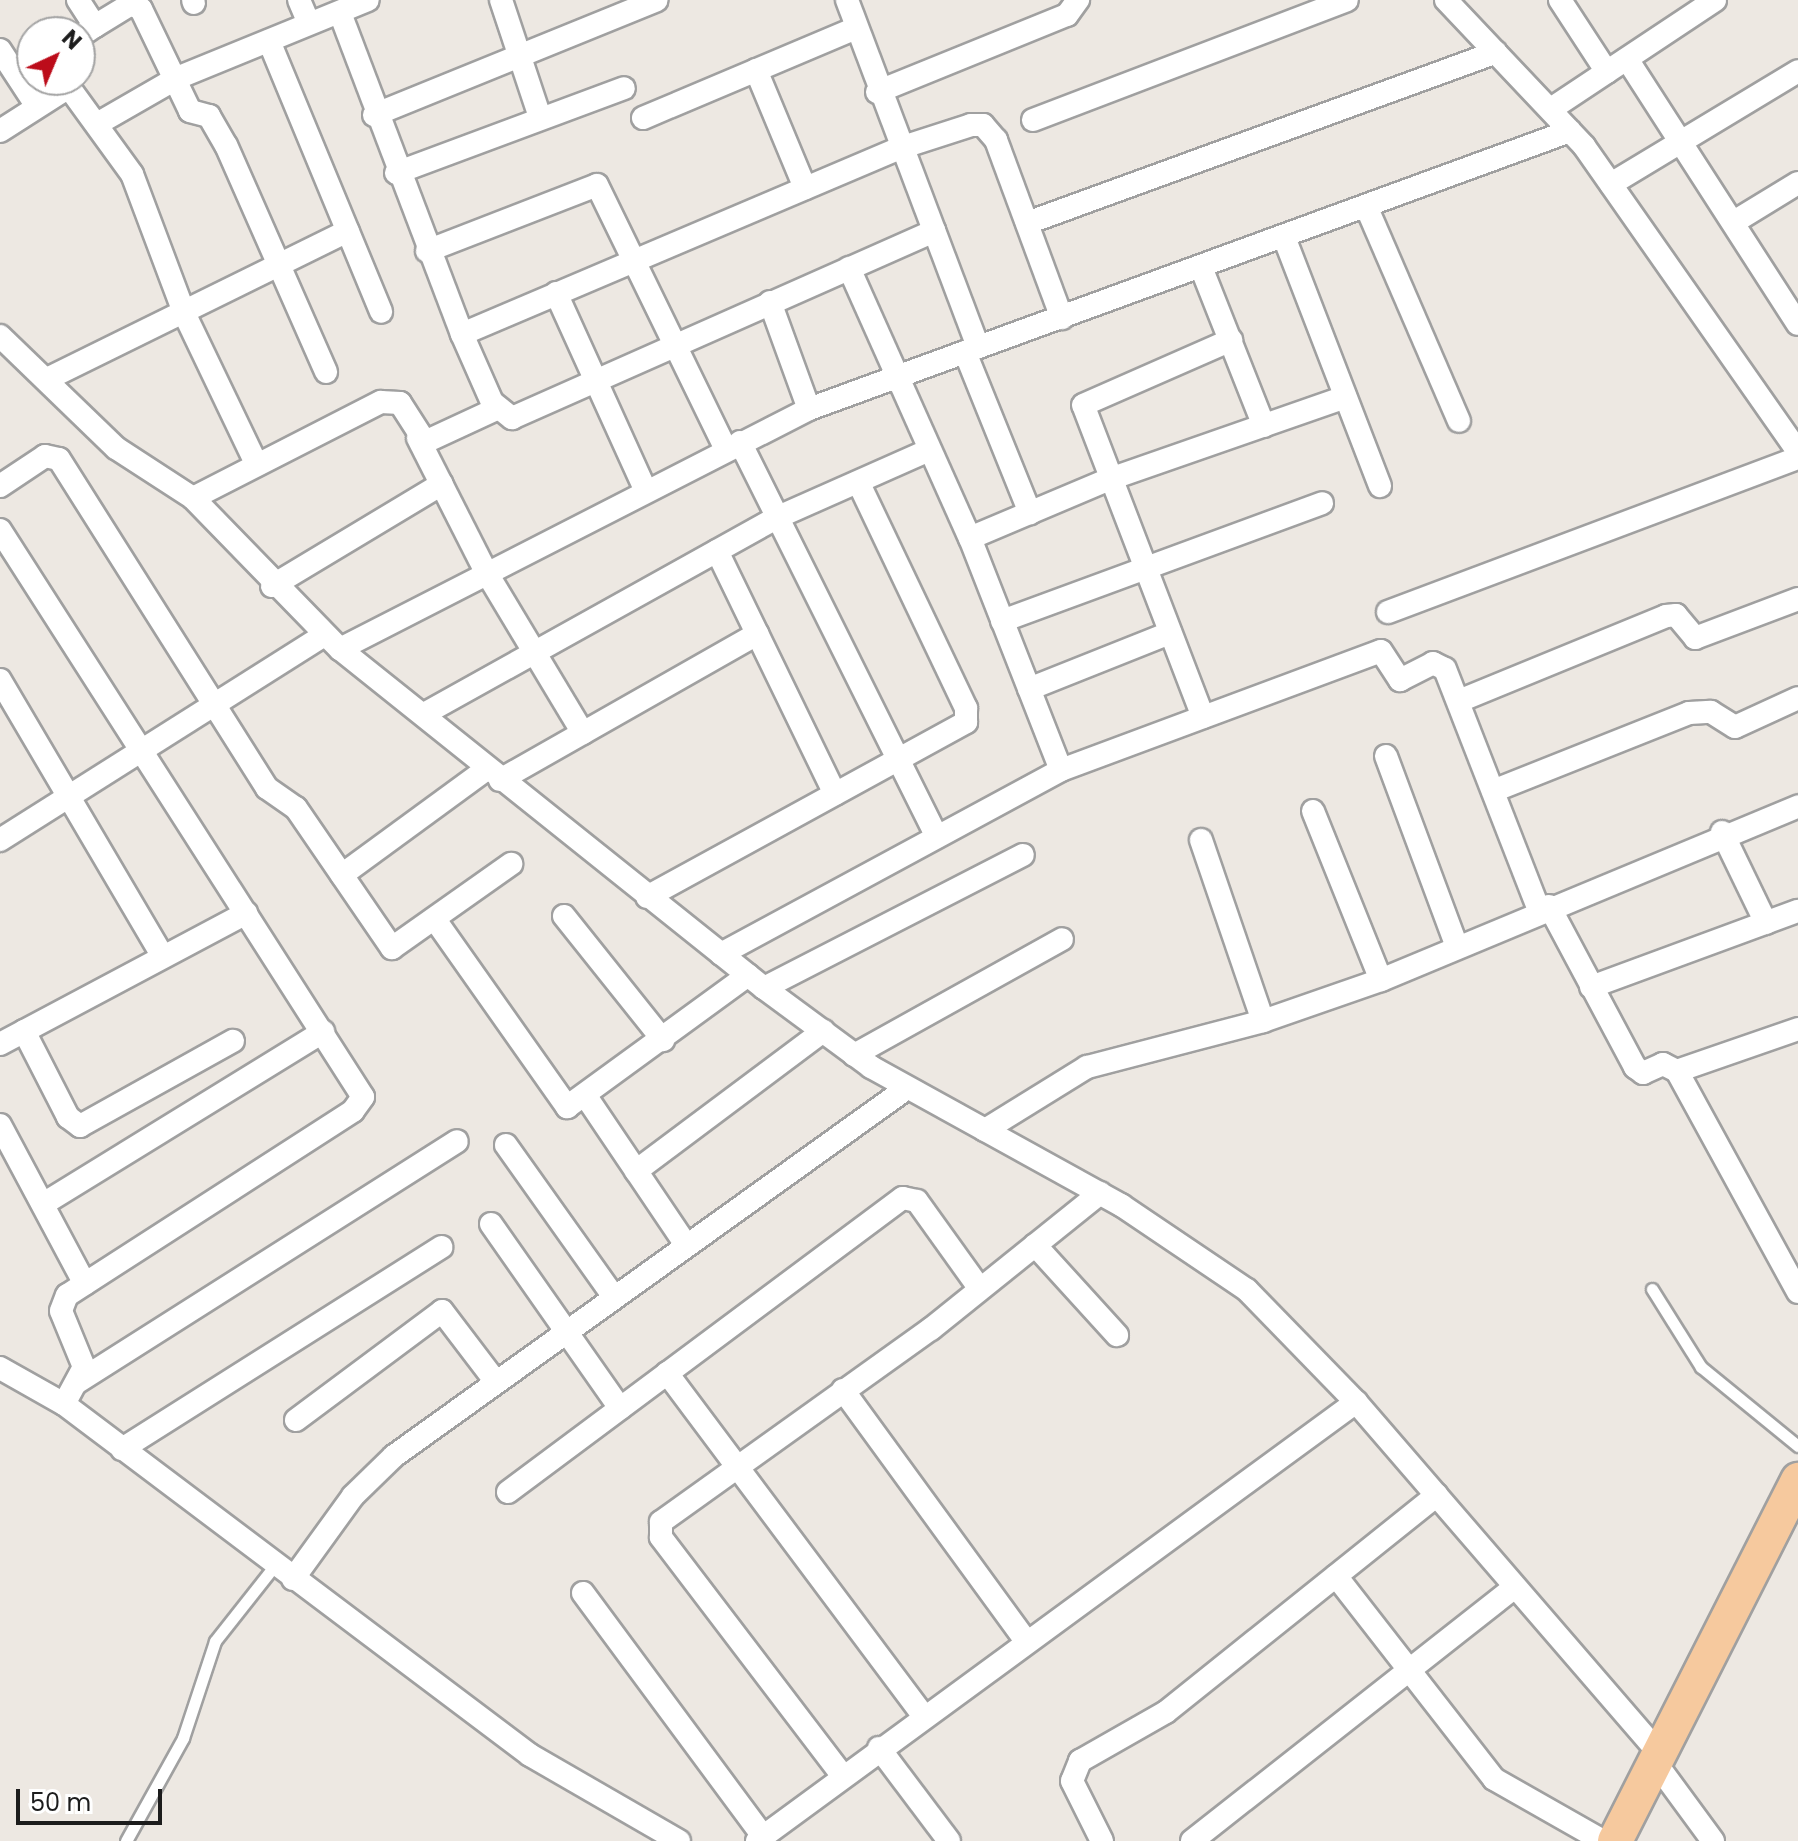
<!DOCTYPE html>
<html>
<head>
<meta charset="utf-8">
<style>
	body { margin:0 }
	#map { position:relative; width:1798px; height:1841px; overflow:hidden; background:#ede8e2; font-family:Poppins,sans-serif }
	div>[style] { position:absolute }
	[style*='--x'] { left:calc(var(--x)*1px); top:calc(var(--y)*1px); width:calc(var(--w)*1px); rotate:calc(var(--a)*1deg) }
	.roads { filter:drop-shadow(2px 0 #a0a0a0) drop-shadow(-2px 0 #a0a0a0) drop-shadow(0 2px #a0a0a0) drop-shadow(0 -2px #a0a0a0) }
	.service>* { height:11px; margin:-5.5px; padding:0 5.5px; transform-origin:5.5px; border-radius:5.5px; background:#fff }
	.minor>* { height:22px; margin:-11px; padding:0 11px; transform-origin:11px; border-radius:11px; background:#fff }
	.primary>* { height:34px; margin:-17px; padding:0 17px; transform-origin:17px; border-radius:17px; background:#f6c99e }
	span { translate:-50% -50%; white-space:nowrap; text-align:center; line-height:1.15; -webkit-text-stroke:6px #fff; paint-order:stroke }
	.north { position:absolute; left:16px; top:16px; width:80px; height:80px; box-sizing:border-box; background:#fff; border:2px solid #a4a4a4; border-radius:50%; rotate:44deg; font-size:22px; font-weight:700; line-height:32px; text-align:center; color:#1c1c1c }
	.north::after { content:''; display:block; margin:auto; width:28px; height:36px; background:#bc0c1a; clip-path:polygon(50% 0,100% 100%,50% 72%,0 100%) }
	.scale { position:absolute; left:16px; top:1789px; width:146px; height:36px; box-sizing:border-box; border:4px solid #1c1c1c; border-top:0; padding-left:10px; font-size:24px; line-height:28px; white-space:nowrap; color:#1c1c1c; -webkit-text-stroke:6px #fff; paint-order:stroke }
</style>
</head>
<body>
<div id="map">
	<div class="roads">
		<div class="service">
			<i style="--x:1652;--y:1289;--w:92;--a:57.9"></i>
			<i style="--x:1701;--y:1367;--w:125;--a:39.2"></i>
			<i style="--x:126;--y:1841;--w:118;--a:-61"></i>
			<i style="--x:183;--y:1738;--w:102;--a:-71.7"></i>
			<i style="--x:215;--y:1641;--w:97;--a:-51.7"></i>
		</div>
		<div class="minor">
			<i style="--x:78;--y:0;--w:31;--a:57"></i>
			<i style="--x:95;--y:26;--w:18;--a:146"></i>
			<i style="--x:193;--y:0;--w:3;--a:72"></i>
			<i style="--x:299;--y:0;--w:25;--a:67"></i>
			<i style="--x:501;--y:0;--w:123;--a:71.6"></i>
			<i style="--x:847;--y:0;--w:371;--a:69.3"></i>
			<i style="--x:1446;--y:0;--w:201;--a:46.6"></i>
			<i style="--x:1584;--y:146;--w:373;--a:55"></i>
			<i style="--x:1560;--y:0;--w:86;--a:56.9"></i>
			<i style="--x:340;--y:13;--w:343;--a:69.2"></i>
			<i style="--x:462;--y:334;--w:74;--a:66.2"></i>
			<i style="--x:492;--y:402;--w:26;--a:39"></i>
			<i style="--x:512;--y:418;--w:462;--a:-23.9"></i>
			<i style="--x:95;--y:26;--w:42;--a:-31.4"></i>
			<i style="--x:131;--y:4;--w:11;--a:27"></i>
			<i style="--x:141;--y:9;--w:113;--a:64.3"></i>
			<i style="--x:190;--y:111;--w:20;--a:15"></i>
			<i style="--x:209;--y:116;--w:34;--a:60"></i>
			<i style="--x:226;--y:145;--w:248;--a:66.2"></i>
			<i style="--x:269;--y:41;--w:293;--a:67.5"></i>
			<i style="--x:0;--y:50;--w:66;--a:56.8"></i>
			<i style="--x:1627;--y:59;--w:315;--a:57.2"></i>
			<i style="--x:756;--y:70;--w:128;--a:67.4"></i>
			<i style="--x:68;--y:86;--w:109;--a:54"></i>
			<i style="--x:132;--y:174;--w:151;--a:69.4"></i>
			<i style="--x:185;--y:315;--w:166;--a:64.4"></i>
			<i style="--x:877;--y:92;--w:205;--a:-22.1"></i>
			<i style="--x:1067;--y:15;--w:19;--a:-54"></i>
			<i style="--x:1551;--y:109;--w:197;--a:-33.6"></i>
			<i style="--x:374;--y:115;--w:305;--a:-22.1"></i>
			<i style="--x:643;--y:118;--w:231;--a:-22.9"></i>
			<i style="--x:1033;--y:120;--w:336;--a:-20.9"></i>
			<i style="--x:97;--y:124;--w:92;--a:-29.9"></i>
			<i style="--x:177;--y:78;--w:206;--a:-22.2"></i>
			<i style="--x:0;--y:131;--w:78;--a:-32.5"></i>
			<i style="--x:66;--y:89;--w:9;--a:-77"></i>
			<i style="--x:396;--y:173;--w:243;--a:-20.4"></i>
			<i style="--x:1611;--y:184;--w:218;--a:-31.1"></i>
			<i style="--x:1366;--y:206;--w:234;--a:66.6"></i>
			<i style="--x:1734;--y:222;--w:75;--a:-31.4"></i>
			<i style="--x:1027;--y:223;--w:499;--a:-20"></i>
			<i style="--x:1284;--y:237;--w:267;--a:68.9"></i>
			<i style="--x:427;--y:251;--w:182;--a:-21.2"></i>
			<i style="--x:597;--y:185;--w:292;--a:64"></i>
			<i style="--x:1201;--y:267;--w:171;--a:68.4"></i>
			<i style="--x:849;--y:268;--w:296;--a:65.9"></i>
			<i style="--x:970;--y:538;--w:249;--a:68.6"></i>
			<i style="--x:556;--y:293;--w:215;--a:65.6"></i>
			<i style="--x:770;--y:302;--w:114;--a:70"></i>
			<i style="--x:462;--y:334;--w:476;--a:-23"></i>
			<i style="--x:900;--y:148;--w:75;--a:-17.9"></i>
			<i style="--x:971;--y:125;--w:12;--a:0"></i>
			<i style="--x:983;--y:125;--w:20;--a:49"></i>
			<i style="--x:996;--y:140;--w:190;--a:69.7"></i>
			<i style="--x:0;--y:336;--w:161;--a:44"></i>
			<i style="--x:116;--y:448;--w:92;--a:33"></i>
			<i style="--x:193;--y:498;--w:211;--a:45.8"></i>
			<i style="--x:340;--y:649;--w:543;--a:38.64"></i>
			<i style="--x:764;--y:988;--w:133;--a:36.4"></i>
			<i style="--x:871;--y:1067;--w:286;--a:28.9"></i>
			<i style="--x:1121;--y:1205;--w:152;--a:34"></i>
			<i style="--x:1247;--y:1290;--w:156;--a:45.8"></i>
			<i style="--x:1356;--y:1402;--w:464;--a:49.2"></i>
			<i style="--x:965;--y:352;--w:174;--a:68"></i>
			<i style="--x:47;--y:379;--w:335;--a:-26.2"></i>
			<i style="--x:418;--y:438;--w:148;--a:63.1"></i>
			<i style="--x:485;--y:570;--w:190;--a:59"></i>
			<i style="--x:740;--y:442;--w:441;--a:63.5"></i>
			<i style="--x:0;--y:486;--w:54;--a:-33.7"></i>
			<i style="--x:45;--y:456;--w:14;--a:12"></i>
			<i style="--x:59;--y:459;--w:389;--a:57.7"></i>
			<i style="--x:267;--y:788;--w:35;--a:35"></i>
			<i style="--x:296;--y:808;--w:170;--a:55.6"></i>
			<i style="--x:392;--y:948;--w:146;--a:-35.2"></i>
			<i style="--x:193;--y:498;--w:211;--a:-27.1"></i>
			<i style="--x:381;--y:402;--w:19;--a:3"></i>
			<i style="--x:400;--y:403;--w:46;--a:57.3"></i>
			<i style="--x:425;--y:442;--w:78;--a:-24.9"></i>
			<i style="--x:0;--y:530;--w:673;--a:57.37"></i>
			<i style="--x:363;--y:1097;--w:17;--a:126"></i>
			<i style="--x:353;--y:1111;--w:340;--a:147.2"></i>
			<i style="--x:67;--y:1295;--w:17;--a:111"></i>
			<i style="--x:61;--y:1311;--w:61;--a:67.7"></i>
			<i style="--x:84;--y:1367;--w:42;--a:118.4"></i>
			<i style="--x:970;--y:538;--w:152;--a:-22.9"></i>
			<i style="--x:1110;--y:479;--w:249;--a:-19.2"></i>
			<i style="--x:717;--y:551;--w:270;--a:64.1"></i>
			<i style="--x:272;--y:586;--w:198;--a:-31"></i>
			<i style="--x:1388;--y:612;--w:438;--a:-20.6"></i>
			<i style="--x:1002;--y:621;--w:341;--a:-20.2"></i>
			<i style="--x:340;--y:649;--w:527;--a:-27.1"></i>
			<i style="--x:809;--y:409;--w:810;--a:-20.07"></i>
			<i style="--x:0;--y:680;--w:321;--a:59.5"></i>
			<i style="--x:1029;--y:689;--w:152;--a:-21.7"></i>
			<i style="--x:1459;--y:701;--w:224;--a:-22.3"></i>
			<i style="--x:1666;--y:616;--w:10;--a:-6"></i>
			<i style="--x:1676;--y:615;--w:30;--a:50"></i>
			<i style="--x:1695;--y:638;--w:110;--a:-20.7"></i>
			<i style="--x:424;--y:714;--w:405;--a:-29.1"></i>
			<i style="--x:778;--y:517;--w:165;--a:-23.9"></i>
			<i style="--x:1203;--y:717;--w:334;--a:-111"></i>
			<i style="--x:1083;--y:405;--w:162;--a:-23.7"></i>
			<i style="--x:1386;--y:756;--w:204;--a:69.6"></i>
			<i style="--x:500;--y:780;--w:296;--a:-29.6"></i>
			<i style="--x:1493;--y:791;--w:211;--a:-21.7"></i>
			<i style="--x:1689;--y:713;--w:22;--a:-3"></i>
			<i style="--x:1711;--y:712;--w:28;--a:32"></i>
			<i style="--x:1735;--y:727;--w:69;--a:-24.7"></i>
			<i style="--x:1313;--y:811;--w:182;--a:68.1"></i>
			<i style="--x:1722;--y:832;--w:101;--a:64.2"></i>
			<i style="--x:0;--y:840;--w:383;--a:-32.3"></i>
			<i style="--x:1201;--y:840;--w:191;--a:71.1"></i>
			<i style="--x:342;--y:875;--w:180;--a:-36.2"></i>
			<i style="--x:647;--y:897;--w:364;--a:-28.7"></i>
			<i style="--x:966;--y:722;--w:14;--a:-90"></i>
			<i style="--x:966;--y:708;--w:250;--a:-115.5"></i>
			<i style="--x:1549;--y:906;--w:183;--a:61.9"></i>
			<i style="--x:1635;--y:1067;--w:10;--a:37"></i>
			<i style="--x:1643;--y:1073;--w:22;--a:-24"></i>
			<i style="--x:1663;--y:1064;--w:16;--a:27"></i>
			<i style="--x:1677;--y:1071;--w:252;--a:61.3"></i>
			<i style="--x:564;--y:916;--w:159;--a:51.4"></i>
			<i style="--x:436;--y:921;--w:228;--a:54.8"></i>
			<i style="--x:567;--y:1107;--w:224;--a:-36.1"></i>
			<i style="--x:721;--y:954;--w:387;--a:-28.4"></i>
			<i style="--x:1061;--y:770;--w:341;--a:-20.4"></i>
			<i style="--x:1381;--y:651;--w:35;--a:57"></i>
			<i style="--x:1400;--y:680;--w:37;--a:-27"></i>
			<i style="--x:1433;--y:663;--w:13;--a:27"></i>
			<i style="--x:1445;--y:669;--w:259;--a:68.7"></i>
			<i style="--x:1591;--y:987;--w:221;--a:-20.2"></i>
			<i style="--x:764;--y:988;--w:291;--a:-27.2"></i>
			<i style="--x:24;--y:1031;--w:97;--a:62.9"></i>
			<i style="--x:68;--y:1117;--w:15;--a:37"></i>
			<i style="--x:80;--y:1126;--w:175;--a:-29.1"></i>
			<i style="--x:0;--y:1044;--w:279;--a:-28"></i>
			<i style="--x:854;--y:1055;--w:238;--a:-29.1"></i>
			<i style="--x:1677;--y:1071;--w:128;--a:-19.1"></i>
			<i style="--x:587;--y:1098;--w:177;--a:56"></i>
			<i style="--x:0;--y:1125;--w:180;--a:61.9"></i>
			<i style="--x:985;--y:1130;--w:120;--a:-31.7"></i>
			<i style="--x:1087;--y:1067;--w:182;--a:-14.6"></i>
			<i style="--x:1263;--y:1021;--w:125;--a:-19.2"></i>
			<i style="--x:1381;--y:980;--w:452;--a:-22.6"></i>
			<i style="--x:506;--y:1145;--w:186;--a:54.6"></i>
			<i style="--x:636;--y:1171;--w:234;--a:-36.8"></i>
			<i style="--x:43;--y:1204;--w:329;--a:-31.6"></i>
			<i style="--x:491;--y:1224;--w:225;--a:55"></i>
			<i style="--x:1035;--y:1245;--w:122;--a:47.7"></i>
			<i style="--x:0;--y:1368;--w:73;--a:29.4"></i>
			<i style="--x:64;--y:1404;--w:583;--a:36.99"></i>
			<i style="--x:530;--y:1755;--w:172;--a:30"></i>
			<i style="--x:667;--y:1373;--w:427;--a:53.2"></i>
			<i style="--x:76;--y:1383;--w:451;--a:-32.4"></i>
			<i style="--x:843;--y:1390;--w:309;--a:53.9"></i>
			<i style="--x:296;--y:1420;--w:182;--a:-36.7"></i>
			<i style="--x:442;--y:1311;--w:89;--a:52.7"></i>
			<i style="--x:122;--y:1449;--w:378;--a:-32.3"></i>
			<i style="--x:508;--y:1492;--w:492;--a:-36.7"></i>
			<i style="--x:903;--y:1198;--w:14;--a:12"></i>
			<i style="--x:917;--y:1201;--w:108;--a:54.4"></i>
			<i style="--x:1336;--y:1576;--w:257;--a:52.1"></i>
			<i style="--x:1494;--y:1779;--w:125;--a:29.6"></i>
			<i style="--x:293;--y:1579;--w:102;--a:-54.1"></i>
			<i style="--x:353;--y:1496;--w:57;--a:-44.3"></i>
			<i style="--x:394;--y:1456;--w:631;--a:-35.65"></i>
			<i style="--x:583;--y:1593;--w:302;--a:53.5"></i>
			<i style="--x:879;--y:1748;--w:116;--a:53"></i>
			<i style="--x:1655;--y:1762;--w:98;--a:53.7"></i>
			<i style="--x:842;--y:1775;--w:299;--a:-127.3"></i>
			<i style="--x:661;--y:1537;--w:15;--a:-90"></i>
			<i style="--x:661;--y:1522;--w:332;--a:-35.6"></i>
			<i style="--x:931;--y:1329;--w:217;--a:-38.8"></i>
			<i style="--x:757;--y:1841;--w:743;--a:-36.24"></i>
			<i style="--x:1102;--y:1841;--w:67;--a:-116.6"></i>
			<i style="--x:1072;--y:1781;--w:22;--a:-68"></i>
			<i style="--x:1080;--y:1761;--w:99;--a:-29.7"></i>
			<i style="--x:1166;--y:1712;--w:347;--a:-38.7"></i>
			<i style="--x:1192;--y:1841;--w:409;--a:-38.2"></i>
		</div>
		<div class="primary">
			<i style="--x:1615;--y:1841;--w:405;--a:-63.1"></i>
		</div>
	</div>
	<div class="north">N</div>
	<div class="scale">50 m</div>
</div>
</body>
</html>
